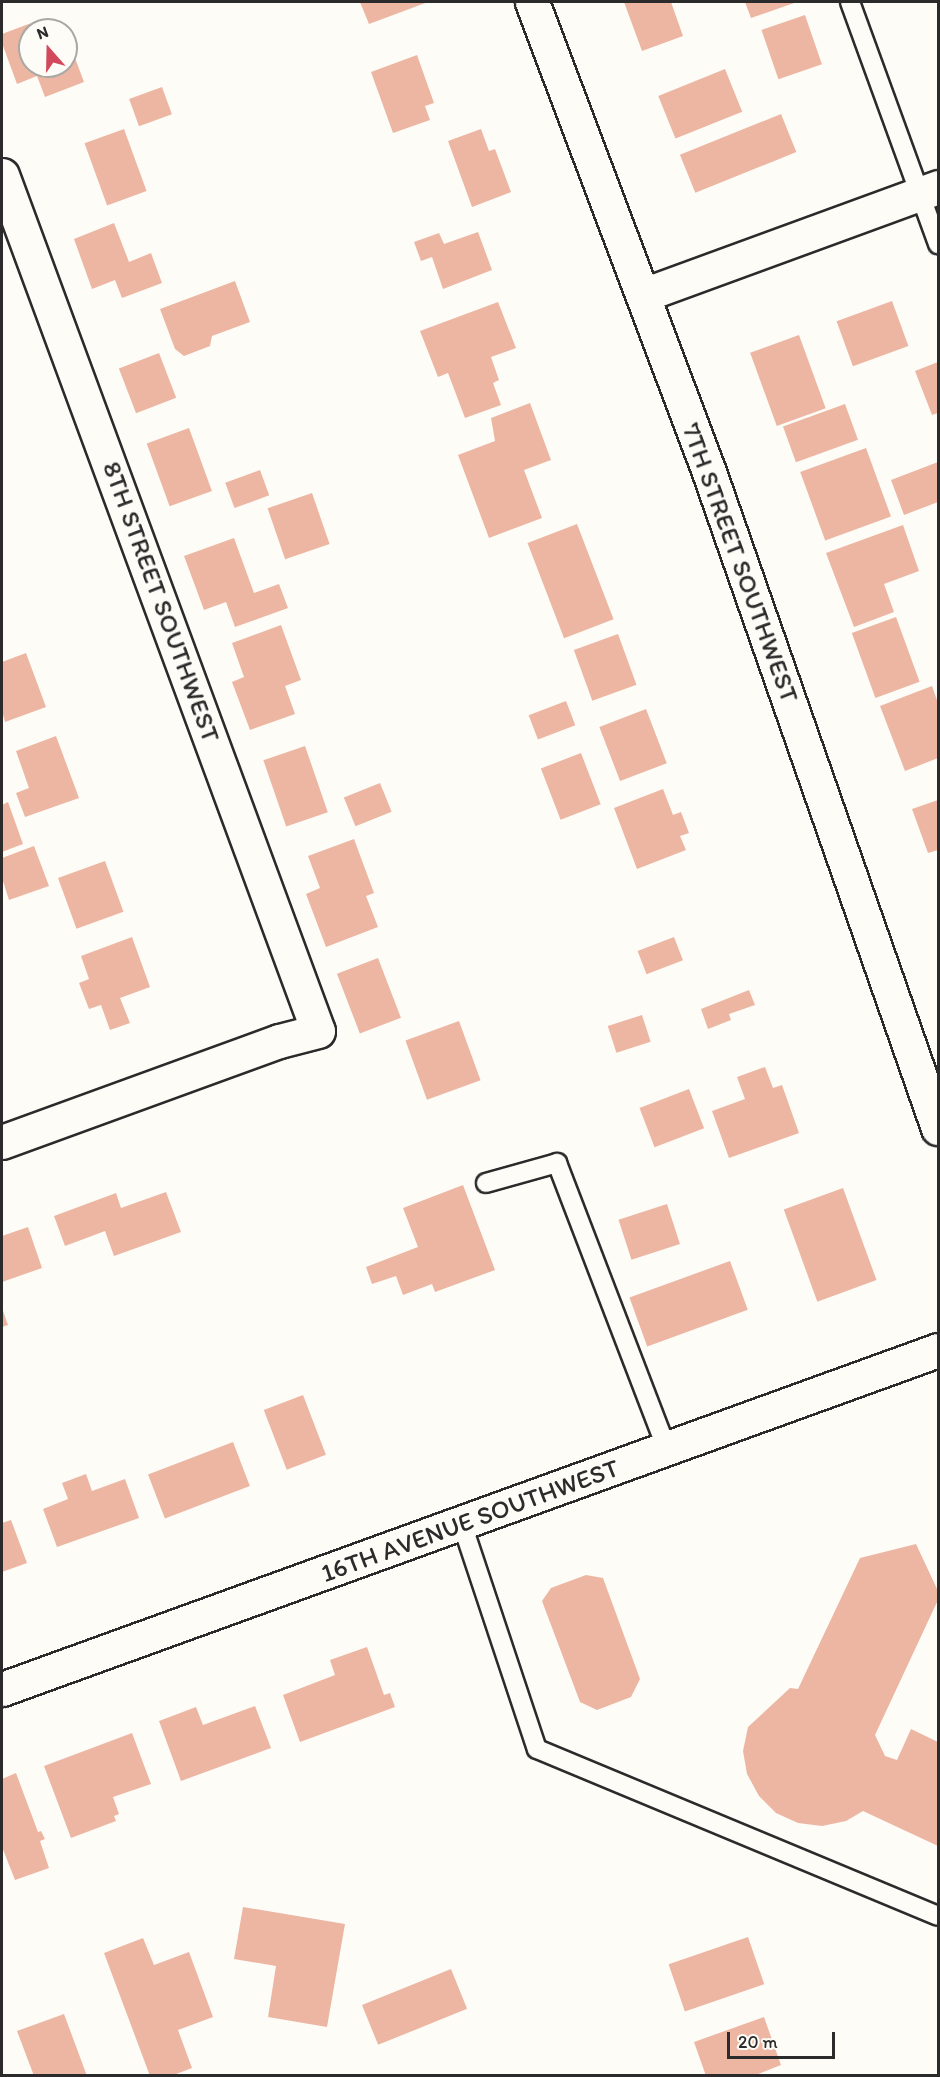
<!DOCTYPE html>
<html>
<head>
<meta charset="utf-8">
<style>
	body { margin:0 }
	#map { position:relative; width:940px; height:2077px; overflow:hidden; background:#fdfcf7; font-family:Itim,sans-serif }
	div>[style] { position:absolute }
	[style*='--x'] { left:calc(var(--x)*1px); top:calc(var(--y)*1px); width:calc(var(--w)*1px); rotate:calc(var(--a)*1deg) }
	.building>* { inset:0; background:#edb6a3; transform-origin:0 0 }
	.roads { filter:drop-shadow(2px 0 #2b2b2b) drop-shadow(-2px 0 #2b2b2b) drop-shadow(0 2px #2b2b2b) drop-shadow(0 -2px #2b2b2b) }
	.service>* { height:18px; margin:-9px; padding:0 9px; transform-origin:9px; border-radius:9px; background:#fdfcf7 }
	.minor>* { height:33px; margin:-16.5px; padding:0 16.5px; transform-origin:16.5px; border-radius:16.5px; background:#fdfcf7 }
	.tertiary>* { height:33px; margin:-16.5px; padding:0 16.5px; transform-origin:16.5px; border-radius:16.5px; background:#fdfcf7 }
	span { translate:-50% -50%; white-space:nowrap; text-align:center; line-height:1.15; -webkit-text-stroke:4.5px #fdfcf7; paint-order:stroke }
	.street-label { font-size:26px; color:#2b2b2b }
	.frame { position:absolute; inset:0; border:3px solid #2b2b2b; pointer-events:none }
	.north { position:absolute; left:18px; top:18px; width:60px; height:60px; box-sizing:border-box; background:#fdfcf7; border:2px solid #a9a8a5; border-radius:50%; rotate:340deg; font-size:16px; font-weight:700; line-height:24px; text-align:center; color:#2b2b2b }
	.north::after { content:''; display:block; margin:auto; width:21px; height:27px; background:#d1495b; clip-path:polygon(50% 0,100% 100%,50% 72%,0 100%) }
	.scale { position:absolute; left:727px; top:2032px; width:108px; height:27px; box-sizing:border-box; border:3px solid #2b2b2b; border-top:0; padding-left:8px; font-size:18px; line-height:21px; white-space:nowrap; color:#2b2b2b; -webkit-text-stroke:4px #fdfcf7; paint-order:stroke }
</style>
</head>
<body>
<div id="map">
	<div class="building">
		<i style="clip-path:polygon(360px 2px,428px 2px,369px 24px)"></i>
		<i style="clip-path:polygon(624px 2px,671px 2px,683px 36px,642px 51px)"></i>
		<i style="clip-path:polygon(745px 2px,797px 2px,751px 18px)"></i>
		<i style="left:805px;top:15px;width:52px;height:46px;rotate:71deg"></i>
		<i style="clip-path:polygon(42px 19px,46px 30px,30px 30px,30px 66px,66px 66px,66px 52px,72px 50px,84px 82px,45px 97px,37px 76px,17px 84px,2px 43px,2px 34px)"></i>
		<i style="clip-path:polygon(417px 55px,434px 103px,425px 106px,430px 120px,393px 133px,371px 72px)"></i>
		<i style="left:725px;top:69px;width:46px;height:72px;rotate:68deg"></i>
		<i style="left:162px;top:87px;width:29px;height:35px;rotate:70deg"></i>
		<i style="left:781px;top:114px;width:41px;height:109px;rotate:68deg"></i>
		<i style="left:124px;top:129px;width:66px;height:42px;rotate:70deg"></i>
		<i style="clip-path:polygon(481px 129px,489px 151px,495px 149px,511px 192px,472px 207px,448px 141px)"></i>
		<i style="clip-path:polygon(114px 223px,129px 262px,151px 253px,162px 283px,122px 298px,115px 280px,92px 289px,74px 239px)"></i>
		<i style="clip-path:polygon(478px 232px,492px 270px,443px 289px,432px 257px,421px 261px,414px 242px,439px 233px,444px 244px)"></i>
		<i style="clip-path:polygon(235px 281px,250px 322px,212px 336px,210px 346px,184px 356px,175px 349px,160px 309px)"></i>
		<i style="left:892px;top:301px;width:48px;height:59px;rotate:70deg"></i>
		<i style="clip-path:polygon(498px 302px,516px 348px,491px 357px,499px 380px,493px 383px,501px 405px,465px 418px,448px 373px,438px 377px,420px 331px)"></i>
		<i style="left:799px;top:335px;width:78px;height:52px;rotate:70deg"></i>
		<i style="left:159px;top:353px;width:48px;height:43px;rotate:69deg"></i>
		<i style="clip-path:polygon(938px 362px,938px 413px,932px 415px,915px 371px)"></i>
		<i style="clip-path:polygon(530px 403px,551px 460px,524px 470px,542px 518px,489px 538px,458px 455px,495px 441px,491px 418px)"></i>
		<i style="left:845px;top:404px;width:38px;height:66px;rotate:70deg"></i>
		<i style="left:189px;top:428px;width:67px;height:45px;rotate:70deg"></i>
		<i style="left:866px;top:448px;width:73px;height:70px;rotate:70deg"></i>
		<i style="clip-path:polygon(938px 462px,938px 502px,904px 515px,891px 480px)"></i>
		<i style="left:260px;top:470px;width:27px;height:37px;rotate:70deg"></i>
		<i style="left:312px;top:493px;width:54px;height:47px;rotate:71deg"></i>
		<i style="left:577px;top:524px;width:102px;height:53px;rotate:69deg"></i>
		<i style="clip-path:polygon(903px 525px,919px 571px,884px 584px,894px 612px,854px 627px,826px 553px)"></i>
		<i style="clip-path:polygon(234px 538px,254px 593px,279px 584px,288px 608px,235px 627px,226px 602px,204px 610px,184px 556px)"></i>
		<i style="left:896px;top:617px;width:69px;height:47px;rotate:70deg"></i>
		<i style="clip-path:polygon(281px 625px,301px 680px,285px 686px,295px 714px,250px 730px,232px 682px,244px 677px,232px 643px)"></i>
		<i style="left:618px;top:634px;width:54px;height:47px;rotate:70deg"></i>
		<i style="clip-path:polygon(26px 653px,46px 707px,5px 722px,2px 711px,2px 662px)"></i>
		<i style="clip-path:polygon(932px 686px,938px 703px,938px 758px,905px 771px,880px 706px)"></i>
		<i style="left:566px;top:701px;width:26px;height:40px;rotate:69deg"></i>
		<i style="left:646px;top:709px;width:58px;height:50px;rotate:69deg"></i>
		<i style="clip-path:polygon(56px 736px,79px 798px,25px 817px,16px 793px,29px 788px,16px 751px)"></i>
		<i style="left:305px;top:746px;width:70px;height:44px;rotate:71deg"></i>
		<i style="left:581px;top:753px;width:55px;height:43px;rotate:69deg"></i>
		<i style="left:380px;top:783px;width:31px;height:39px;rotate:68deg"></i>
		<i style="clip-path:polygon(663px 789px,673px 815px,681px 812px,689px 833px,680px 836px,686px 850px,637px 869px,614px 808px)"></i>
		<i style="clip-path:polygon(938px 800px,938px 850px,928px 853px,912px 809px)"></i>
		<i style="clip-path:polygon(8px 802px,23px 844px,2px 852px,2px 805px)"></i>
		<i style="clip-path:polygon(354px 839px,374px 893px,366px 896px,378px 927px,326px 947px,306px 894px,320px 888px,308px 856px)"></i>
		<i style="clip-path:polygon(34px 846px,49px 886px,9px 900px,2px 878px,2px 858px)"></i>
		<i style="left:105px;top:861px;width:54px;height:50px;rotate:70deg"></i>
		<i style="clip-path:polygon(132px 937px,150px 987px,120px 998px,130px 1023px,110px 1030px,101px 1005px,89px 1009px,79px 983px,89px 979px,81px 956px)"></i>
		<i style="left:674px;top:937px;width:25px;height:39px;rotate:69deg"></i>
		<i style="left:378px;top:958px;width:64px;height:44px;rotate:69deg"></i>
		<i style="clip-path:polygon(749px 990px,755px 1005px,729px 1014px,731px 1020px,708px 1029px,701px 1009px)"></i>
		<i style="left:642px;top:1015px;width:28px;height:36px;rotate:72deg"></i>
		<i style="left:459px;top:1021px;width:63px;height:57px;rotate:70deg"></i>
		<i style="clip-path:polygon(765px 1067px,773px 1088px,782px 1085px,799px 1133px,729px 1158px,712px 1111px,745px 1099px,737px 1077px)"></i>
		<i style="left:689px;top:1089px;width:42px;height:53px;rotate:69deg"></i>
		<i style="clip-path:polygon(463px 1185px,495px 1270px,435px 1292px,432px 1284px,403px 1295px,396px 1276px,372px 1284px,366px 1267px,418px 1247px,403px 1208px)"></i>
		<i style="left:843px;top:1188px;width:98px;height:63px;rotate:70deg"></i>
		<i style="clip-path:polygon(166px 1192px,181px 1232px,114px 1256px,105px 1231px,65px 1246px,54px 1216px,116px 1193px,121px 1208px)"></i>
		<i style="left:667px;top:1204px;width:42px;height:51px;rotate:72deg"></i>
		<i style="clip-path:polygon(28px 1227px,42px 1268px,2px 1282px,2px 1236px)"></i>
		<i style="left:730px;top:1261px;width:52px;height:107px;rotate:70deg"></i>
		<i style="clip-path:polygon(2px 1308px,8px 1325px,2px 1327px)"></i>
		<i style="left:303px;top:1395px;width:64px;height:42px;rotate:69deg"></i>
		<i style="left:233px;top:1442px;width:47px;height:91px;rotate:69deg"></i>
		<i style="clip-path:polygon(86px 1474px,92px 1491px,125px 1479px,139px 1518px,57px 1547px,43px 1509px,68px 1499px,62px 1483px)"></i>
		<i style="clip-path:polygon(11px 1520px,27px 1563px,2px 1572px,2px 1523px)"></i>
		<i style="clip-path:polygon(916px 1544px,938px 1591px,938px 1600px,875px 1735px,885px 1756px,897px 1760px,911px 1729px,938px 1742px,938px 1846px,863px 1811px,846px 1821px,822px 1826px,798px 1823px,776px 1813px,759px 1796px,747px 1774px,743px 1751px,748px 1727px,790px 1688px,798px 1689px,860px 1558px)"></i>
		<i style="clip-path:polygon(586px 1575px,603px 1578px,640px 1679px,631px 1697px,597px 1710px,580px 1702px,542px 1601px,551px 1588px)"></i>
		<i style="clip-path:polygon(367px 1647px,384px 1695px,390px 1693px,395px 1707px,300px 1742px,283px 1695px,335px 1675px,330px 1660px)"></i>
		<i style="clip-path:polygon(255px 1706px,271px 1748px,181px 1781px,159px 1721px,196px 1707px,203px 1725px)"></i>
		<i style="clip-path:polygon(132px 1733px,151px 1784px,113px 1797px,119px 1814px,114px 1816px,116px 1821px,71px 1838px,44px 1766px)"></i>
		<i style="clip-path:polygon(16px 1773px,38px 1832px,41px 1831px,45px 1839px,40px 1841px,49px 1868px,15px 1880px,2px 1847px,2px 1779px)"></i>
		<i style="clip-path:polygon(243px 1907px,345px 1924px,327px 2027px,268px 2017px,276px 1966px,234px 1959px)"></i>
		<i style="left:748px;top:1937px;width:50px;height:84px;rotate:71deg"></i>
		<i style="clip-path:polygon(143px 1938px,154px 1965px,189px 1952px,213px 2017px,178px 2030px,192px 2068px,171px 2076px,150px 2076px,104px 1953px)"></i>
		<i style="left:451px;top:1969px;width:43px;height:96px;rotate:68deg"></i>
		<i style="clip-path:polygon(64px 2014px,87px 2076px,34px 2076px,17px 2031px)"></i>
		<i style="clip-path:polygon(764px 2017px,781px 2065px,753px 2076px,706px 2076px,694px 2042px)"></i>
	</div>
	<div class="roads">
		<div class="service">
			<i style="--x:850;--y:2;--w:258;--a:70"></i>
			<i style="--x:486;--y:1183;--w:74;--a:-15.7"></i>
			<i style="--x:557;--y:1163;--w:307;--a:69"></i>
			<i style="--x:462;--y:1524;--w:237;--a:71.6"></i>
			<i style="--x:537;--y:1749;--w:434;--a:22.6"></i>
		</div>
		<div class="minor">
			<i style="--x:532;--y:2;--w:502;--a:69.36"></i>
			<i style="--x:709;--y:472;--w:695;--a:70.76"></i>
			<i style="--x:2;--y:175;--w:912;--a:69.74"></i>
			<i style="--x:318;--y:1031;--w:40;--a:165.6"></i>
			<i style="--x:279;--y:1041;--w:295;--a:160"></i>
			<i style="--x:643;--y:295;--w:314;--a:-20.1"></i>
		</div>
		<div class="tertiary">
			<i style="--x:2;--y:1689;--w:995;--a:-19.91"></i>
		</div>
	</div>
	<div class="street-label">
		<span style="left:740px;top:563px;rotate:70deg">7TH STREET SOUTHWEST</span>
		<span style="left:161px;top:602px;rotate:70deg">8TH STREET SOUTHWEST</span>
		<span style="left:470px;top:1521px;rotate:-20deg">16TH AVENUE SOUTHWEST</span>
	</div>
	<div class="frame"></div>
	<div class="north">N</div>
	<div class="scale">20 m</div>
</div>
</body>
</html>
